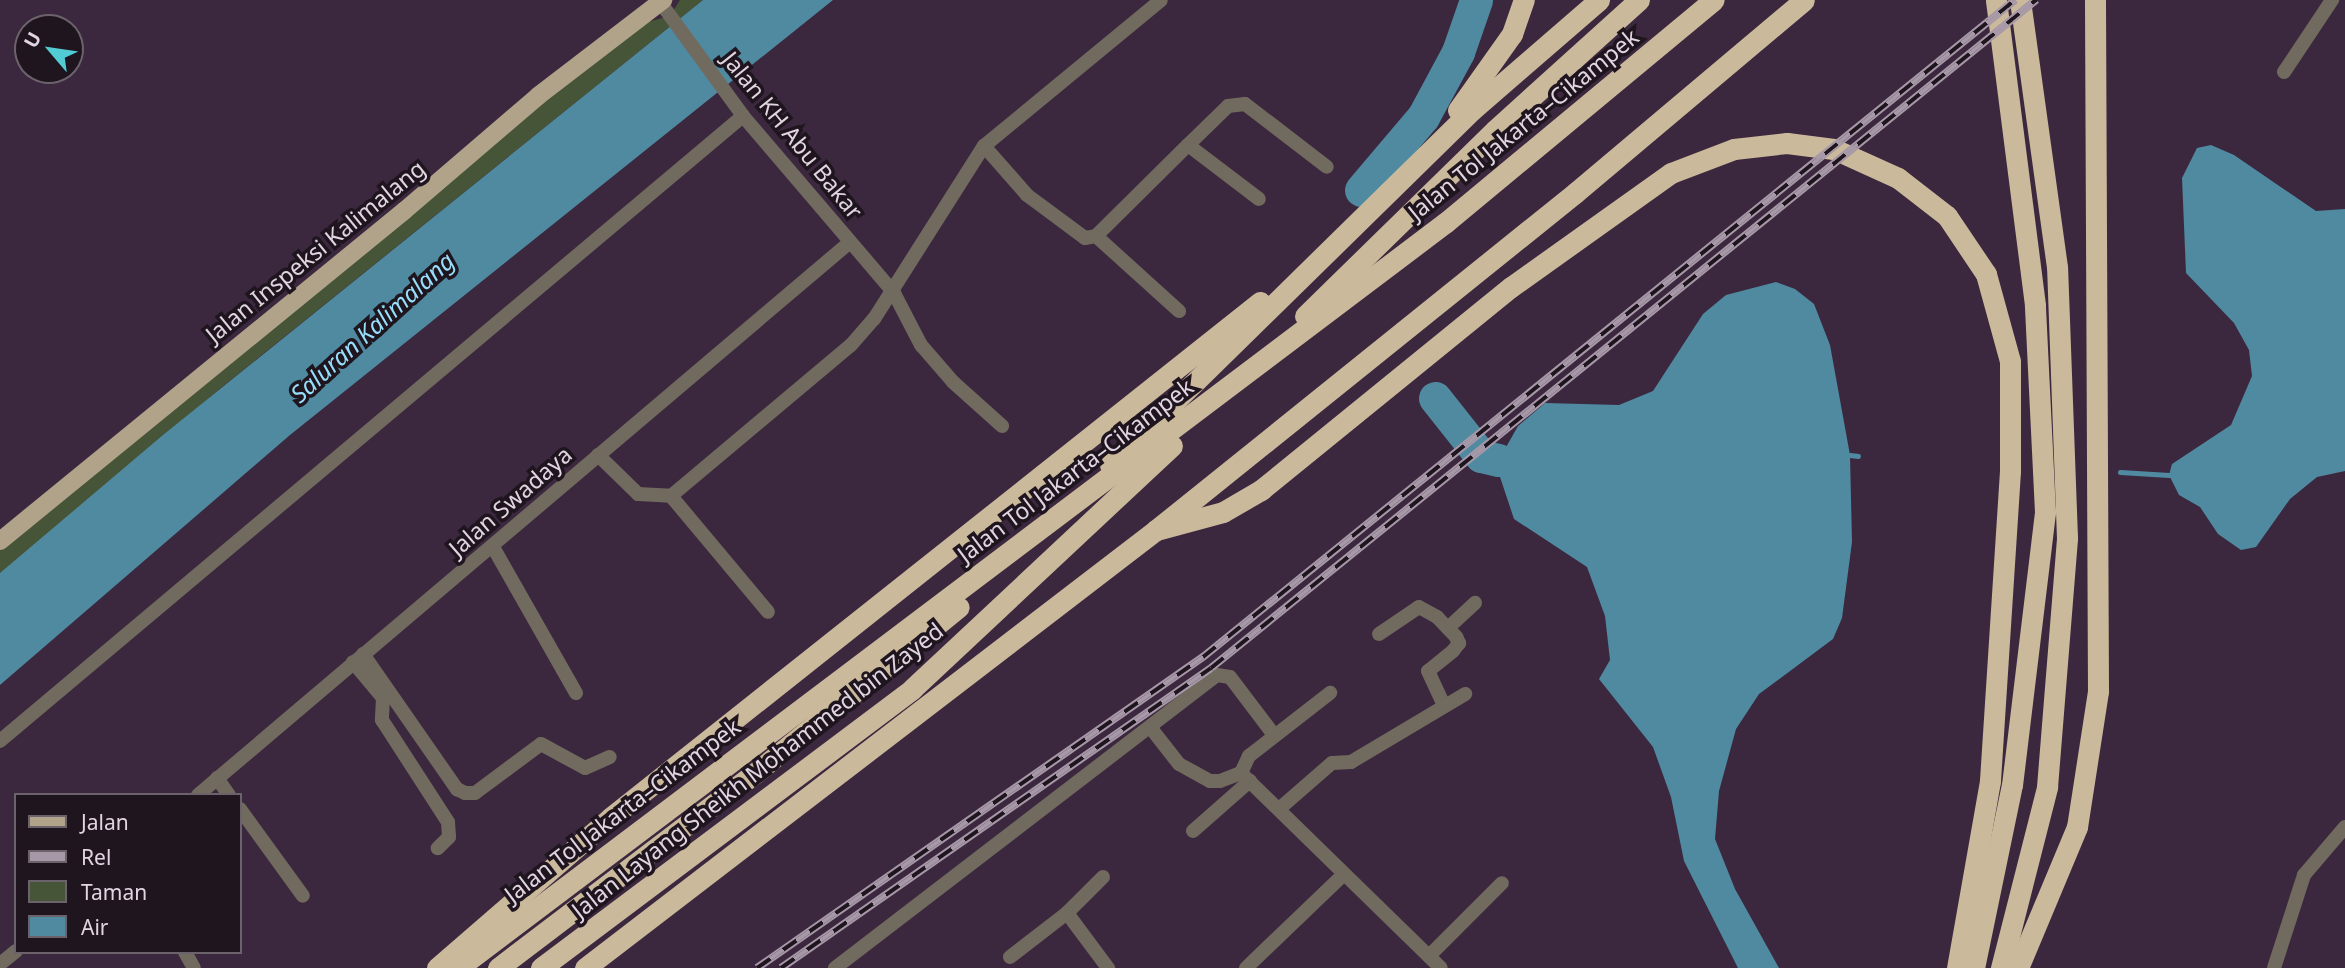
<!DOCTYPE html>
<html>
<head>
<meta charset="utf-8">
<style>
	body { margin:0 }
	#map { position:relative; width:2345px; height:968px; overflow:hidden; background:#3c283e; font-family:"Noto Sans",sans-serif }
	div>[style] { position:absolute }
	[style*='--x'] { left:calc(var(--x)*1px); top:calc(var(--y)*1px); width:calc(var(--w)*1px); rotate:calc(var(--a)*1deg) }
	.green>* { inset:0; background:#465437 }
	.water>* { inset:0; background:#4f8aa1 }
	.stream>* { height:5px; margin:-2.5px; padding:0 2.5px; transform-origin:2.5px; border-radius:2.5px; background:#4f8aa1 }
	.river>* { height:33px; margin:-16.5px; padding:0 16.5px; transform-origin:16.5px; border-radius:16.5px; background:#4f8aa1 }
	.minor>* { height:14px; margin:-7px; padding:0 7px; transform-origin:7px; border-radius:7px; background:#716a5e }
	.primary>* { height:18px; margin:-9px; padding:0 9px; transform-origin:9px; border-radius:9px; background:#b1a38a }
	.motorway>* { height:21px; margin:-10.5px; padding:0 10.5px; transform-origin:10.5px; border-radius:10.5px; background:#cbb99b }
	.rail>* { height:8px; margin-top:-4px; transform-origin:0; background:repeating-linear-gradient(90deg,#1e151e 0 16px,#a798a8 0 32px); box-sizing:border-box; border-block:2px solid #a798a8 }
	span { translate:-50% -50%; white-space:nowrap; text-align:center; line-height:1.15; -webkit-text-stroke:7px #1e151e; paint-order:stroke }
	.street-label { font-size:23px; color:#e1d5e2 }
	.water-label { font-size:24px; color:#97defa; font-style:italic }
	.legend { position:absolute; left:14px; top:793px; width:228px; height:161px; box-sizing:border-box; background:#1e151e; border:2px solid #6c626c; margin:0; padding:9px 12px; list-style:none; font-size:21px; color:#e1d5e2 }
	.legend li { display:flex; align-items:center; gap:14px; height:35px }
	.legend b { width:35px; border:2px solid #6c626c }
	.north { position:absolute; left:14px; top:14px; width:70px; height:70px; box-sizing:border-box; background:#1e151e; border:2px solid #6c626c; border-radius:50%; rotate:299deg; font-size:19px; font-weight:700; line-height:28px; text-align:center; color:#e1d5e2 }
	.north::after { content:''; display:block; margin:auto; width:24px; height:32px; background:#51ccd5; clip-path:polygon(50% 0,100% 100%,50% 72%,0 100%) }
</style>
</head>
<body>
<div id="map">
	<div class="green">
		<i style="clip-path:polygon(680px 0,703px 0,222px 387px,0 574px,0 541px,628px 27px,670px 16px)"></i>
	</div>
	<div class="water">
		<i style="clip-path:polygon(703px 0,833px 0,290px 435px,0 685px,0 573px,163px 435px)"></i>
		<i style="clip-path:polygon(2211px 145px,2234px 155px,2316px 211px,2345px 209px,2345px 471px,2317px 477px,2290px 499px,2256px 547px,2241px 550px,2218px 534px,2200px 507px,2179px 495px,2169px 475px,2172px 464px,2231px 425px,2252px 376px,2249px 350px,2234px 323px,2186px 273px,2182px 178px,2197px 148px)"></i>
		<i style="clip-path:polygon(1776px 282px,1795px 289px,1814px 304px,1830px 345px,1850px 455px,1852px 542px,1842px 618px,1833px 639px,1759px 694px,1736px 729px,1719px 791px,1715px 839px,1735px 889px,1779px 968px,1738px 968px,1684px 861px,1671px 797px,1653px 747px,1599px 679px,1610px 660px,1605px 616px,1587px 567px,1514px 519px,1496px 465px,1518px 426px,1545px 403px,1619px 405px,1653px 391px,1703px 314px,1726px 295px)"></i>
	</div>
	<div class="stream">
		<i style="--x:1850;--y:455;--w:8;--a:7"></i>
		<i style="--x:2120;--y:472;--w:49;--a:3.5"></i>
	</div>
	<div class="river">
		<i style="--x:1361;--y:190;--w:96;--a:-49.7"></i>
		<i style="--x:1423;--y:117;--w:74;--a:-61.7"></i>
		<i style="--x:1458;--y:52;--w:55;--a:-70.9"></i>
		<i style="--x:1435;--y:398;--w:74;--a:51.6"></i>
		<i style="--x:1481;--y:456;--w:18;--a:13"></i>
	</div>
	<div class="minor">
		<i style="--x:660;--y:2;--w:141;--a:53.9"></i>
		<i style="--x:743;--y:116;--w:233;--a:49.5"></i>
		<i style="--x:894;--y:293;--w:59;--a:62.6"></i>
		<i style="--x:921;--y:345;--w:49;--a:49.1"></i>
		<i style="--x:953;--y:382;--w:66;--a:41.9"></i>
		<i style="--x:2284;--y:72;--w:87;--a:-56.3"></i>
		<i style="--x:1188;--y:145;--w:56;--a:-44.3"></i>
		<i style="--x:1228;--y:106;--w:17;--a:-7"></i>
		<i style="--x:1245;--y:104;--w:103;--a:37.5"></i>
		<i style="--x:984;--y:146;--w:65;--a:48.7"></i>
		<i style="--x:1027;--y:195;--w:72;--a:36.6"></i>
		<i style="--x:1085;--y:238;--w:11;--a:-10"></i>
		<i style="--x:1096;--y:236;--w:129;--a:-44.7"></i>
		<i style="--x:1188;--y:145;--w:89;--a:37.3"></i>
		<i style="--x:1096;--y:236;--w:112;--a:42.1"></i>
		<i style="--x:598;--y:455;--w:56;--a:44.3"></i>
		<i style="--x:638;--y:494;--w:33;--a:3"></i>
		<i style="--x:671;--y:496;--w:235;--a:-40"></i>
		<i style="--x:851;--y:345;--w:35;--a:-49"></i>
		<i style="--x:874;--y:319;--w:205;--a:-57.6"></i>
		<i style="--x:984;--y:146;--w:229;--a:-39.5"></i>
		<i style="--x:671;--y:496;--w:151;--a:50.1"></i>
		<i style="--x:493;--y:547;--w:168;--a:60.4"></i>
		<i style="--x:1448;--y:628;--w:37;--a:-43"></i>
		<i style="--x:1379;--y:634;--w:48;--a:-34"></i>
		<i style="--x:1419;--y:607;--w:21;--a:29"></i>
		<i style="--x:1437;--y:617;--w:28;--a:46"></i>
		<i style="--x:1456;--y:637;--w:7;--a:63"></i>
		<i style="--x:1459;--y:643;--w:10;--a:127"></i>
		<i style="--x:1453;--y:651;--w:32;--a:141"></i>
		<i style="--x:1428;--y:671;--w:38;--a:65"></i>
		<i style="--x:363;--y:654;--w:165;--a:55.2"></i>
		<i style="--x:457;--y:789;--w:9;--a:27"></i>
		<i style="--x:465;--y:793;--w:10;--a:0"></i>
		<i style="--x:475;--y:793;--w:82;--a:-36.6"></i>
		<i style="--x:541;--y:744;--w:50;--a:28.6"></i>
		<i style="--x:585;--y:768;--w:27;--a:-24"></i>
		<i style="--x:353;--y:662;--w:47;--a:50.2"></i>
		<i style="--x:383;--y:698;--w:22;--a:93"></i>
		<i style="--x:382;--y:720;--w:121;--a:57.1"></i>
		<i style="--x:448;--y:822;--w:15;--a:86"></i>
		<i style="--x:449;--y:837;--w:16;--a:135"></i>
		<i style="--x:1150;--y:727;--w:47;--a:51.9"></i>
		<i style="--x:1179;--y:764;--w:35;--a:29"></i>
		<i style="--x:1210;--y:781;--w:10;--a:0"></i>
		<i style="--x:1220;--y:781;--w:22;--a:-21"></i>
		<i style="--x:1241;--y:773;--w:19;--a:-65"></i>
		<i style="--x:1249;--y:756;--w:103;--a:-37.9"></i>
		<i style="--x:0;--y:741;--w:971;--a:-40.07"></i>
		<i style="--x:1241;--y:773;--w:279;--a:44.3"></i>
		<i style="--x:217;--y:778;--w:21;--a:55"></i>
		<i style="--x:198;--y:795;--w:855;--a:-40.3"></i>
		<i style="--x:240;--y:809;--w:107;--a:54.1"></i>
		<i style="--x:1279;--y:809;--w:70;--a:-41"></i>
		<i style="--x:1332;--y:763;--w:19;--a:-3"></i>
		<i style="--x:1351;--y:762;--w:133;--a:-30.8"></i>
		<i style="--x:1193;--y:831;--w:76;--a:-41.3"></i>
		<i style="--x:1103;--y:877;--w:51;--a:135"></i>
		<i style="--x:1067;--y:913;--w:69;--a:53.3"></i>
		<i style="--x:185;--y:952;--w:18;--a:61"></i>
		<i style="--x:1429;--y:956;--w:103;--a:-45"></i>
		<i style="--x:1010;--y:957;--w:72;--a:-37.7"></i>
		<i style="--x:0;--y:964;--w:21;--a:-39"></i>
		<i style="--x:835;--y:968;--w:481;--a:-37.5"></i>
		<i style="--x:1217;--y:675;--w:13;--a:9"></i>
		<i style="--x:1230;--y:677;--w:73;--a:52.8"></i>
		<i style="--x:1246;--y:968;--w:133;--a:-43.8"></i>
		<i style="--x:2274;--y:968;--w:98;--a:-72.1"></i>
		<i style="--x:2304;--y:875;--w:63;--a:-49.5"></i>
	</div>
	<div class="primary">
		<i style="--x:0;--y:541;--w:522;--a:-39.24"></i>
		<i style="--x:404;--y:211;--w:177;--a:-40.6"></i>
		<i style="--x:538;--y:96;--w:158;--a:-37.5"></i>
	</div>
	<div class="motorway">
		<i style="--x:1458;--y:110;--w:93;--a:-54.6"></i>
		<i style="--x:1512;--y:34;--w:36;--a:-71"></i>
		<i style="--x:1305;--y:316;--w:266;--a:-44.4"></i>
		<i style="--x:1495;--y:130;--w:194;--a:-42.1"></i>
		<i style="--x:1110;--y:465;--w:507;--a:-44.44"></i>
		<i style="--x:1472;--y:110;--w:168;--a:-40.9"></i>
		<i style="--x:1156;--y:530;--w:69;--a:-15"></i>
		<i style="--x:1223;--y:512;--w:44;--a:-30.1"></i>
		<i style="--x:1261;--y:490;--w:322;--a:-39.1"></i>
		<i style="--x:1511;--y:287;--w:196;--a:-35.5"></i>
		<i style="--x:1671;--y:173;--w:67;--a:-20.9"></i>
		<i style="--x:1734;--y:149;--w:53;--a:-6.5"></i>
		<i style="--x:1787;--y:143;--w:47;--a:7.3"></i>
		<i style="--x:1834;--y:149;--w:70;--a:24.4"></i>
		<i style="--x:1898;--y:178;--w:62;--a:37.8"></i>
		<i style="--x:1947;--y:216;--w:70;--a:56.1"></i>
		<i style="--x:1986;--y:274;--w:90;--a:74.6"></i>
		<i style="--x:2010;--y:361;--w:110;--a:90"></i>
		<i style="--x:2010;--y:471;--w:311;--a:93.7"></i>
		<i style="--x:1990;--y:781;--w:190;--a:100"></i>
		<i style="--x:437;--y:968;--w:229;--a:-40.9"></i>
		<i style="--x:610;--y:818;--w:830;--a:-38.44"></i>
		<i style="--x:458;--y:968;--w:1237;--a:-37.05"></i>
		<i style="--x:1445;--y:223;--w:349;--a:-39.7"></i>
		<i style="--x:498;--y:968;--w:321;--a:-37.2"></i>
		<i style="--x:754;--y:774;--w:264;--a:-39.2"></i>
		<i style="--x:541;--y:968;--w:464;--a:-36.9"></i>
		<i style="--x:912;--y:689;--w:356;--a:-43.1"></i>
		<i style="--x:585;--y:968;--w:720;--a:-37.49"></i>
		<i style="--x:1156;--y:530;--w:538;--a:-38.81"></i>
		<i style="--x:1575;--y:193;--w:299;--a:-40.1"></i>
		<i style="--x:1974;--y:968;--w:187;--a:-78.3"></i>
		<i style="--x:2012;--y:785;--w:275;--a:-83.1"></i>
		<i style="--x:2045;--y:512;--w:207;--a:-92.8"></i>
		<i style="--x:2035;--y:305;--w:307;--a:-97.3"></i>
		<i style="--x:2001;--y:968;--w:187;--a:-75.7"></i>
		<i style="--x:2047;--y:787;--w:250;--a:-85.4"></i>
		<i style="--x:2067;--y:538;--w:271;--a:-92.1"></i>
		<i style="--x:2057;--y:267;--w:270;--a:-97.9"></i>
		<i style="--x:2018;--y:968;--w:153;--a:-67.3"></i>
		<i style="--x:2077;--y:827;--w:138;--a:-81.2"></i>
		<i style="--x:2098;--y:691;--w:691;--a:-90.25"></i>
	</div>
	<div class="rail">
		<i style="--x:757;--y:968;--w:544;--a:-34.89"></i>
		<i style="--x:1203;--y:657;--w:1045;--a:-38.98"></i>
		<i style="--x:781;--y:968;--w:524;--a:-34.9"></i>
		<i style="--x:1211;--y:668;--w:1062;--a:-39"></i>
	</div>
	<div class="street-label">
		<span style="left:1523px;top:124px;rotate:-39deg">Jalan Tol Jakarta–Cikampek</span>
		<span style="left:793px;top:135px;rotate:51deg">Jalan KH Abu Bakar</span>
		<span style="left:315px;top:251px;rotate:-39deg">Jalan Inspeksi Kalimalang</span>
		<span style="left:1075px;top:470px;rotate:-37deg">Jalan Tol Jakarta–Cikampek</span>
		<span style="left:510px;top:501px;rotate:-41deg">Jalan Swadaya</span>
		<span style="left:757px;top:770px;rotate:-38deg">Jalan Layang Sheikh Mohammed bin Zayed</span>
		<span style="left:622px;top:810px;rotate:-37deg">Jalan Tol Jakarta–Cikampek</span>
	</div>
	<div class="water-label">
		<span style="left:372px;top:327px;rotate:-42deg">Saluran Kalimalang</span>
	</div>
	<ul class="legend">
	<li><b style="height:9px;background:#b1a38a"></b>Jalan</li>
	<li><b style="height:9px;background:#a798a8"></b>Rel</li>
	<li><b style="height:19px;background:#465437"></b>Taman</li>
	<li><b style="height:19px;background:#4f8aa1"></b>Air</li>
	</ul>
	<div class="north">U</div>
</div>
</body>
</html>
